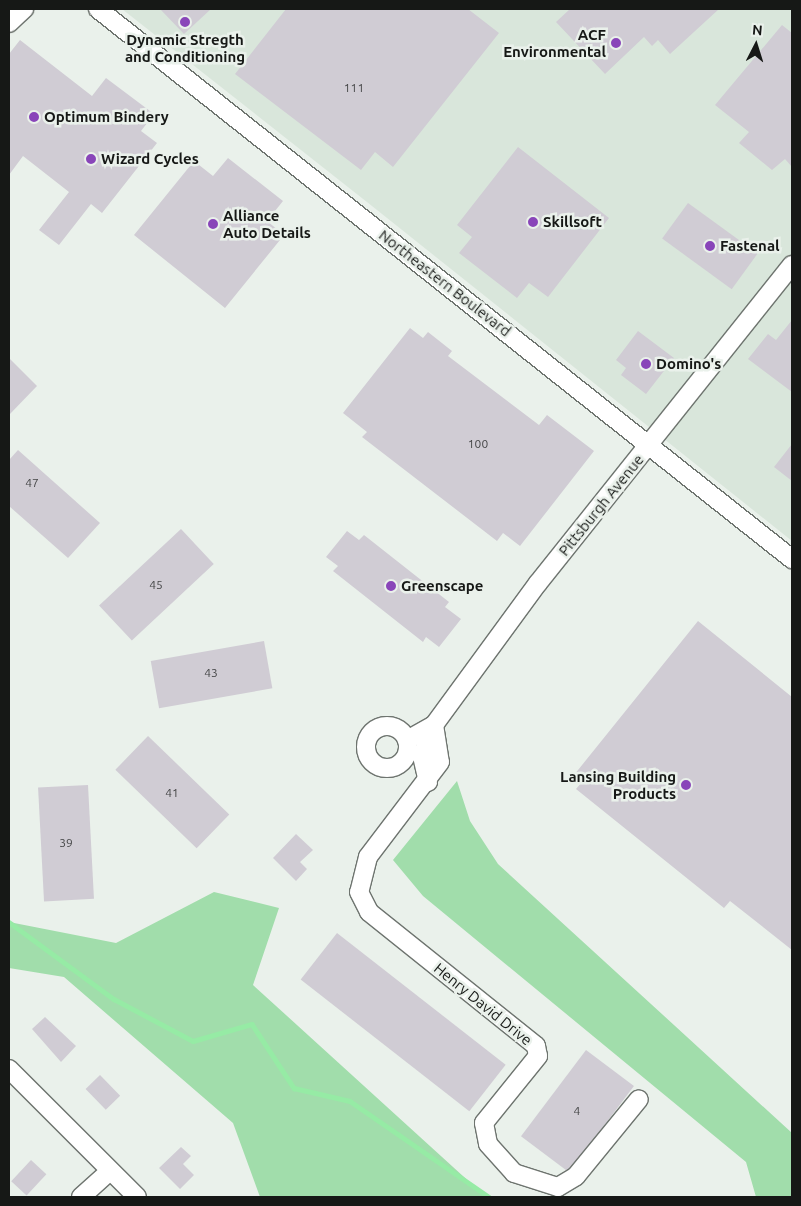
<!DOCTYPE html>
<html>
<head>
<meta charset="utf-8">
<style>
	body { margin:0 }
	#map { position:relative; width:801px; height:1206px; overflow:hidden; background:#eaf1eb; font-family:Ubuntu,sans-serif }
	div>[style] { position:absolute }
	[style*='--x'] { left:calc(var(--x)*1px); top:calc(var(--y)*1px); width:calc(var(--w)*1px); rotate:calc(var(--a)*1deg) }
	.built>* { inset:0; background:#d9e6db }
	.green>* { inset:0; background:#a1ddab }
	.stream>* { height:4.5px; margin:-2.25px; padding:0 2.25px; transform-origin:2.25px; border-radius:2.25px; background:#96eba5 }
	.building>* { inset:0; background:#d0ccd4; transform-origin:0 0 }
	.roads { filter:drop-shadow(1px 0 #6e746f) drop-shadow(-1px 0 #6e746f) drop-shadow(0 1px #6e746f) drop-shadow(0 -1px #6e746f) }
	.minor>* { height:18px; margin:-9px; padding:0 9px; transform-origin:9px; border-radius:9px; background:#fff }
	.minor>.ring { margin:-9px; padding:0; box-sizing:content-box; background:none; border:18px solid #fff; border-radius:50% }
	.dots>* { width:14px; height:14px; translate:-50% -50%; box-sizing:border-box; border:2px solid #eaf1eb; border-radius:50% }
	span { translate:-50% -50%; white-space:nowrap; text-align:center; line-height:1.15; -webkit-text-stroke:5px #eaf1eb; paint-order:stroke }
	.number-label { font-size:12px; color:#444546 }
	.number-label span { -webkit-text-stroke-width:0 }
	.poi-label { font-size:15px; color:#161816; font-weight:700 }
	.right { translate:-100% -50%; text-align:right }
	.left { translate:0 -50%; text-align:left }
	.street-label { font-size:15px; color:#161816 }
	.frame { position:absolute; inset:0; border:10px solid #161816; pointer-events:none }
	.north { position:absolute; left:731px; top:20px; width:50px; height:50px; -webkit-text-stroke:4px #eaf1eb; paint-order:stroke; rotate:5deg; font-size:14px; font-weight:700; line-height:20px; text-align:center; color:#161816 }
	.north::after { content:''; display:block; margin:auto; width:18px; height:22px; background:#161816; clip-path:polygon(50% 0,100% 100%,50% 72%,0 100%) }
</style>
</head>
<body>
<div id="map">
	<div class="built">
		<i style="clip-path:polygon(122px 9px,792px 9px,792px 541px,372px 206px)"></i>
	</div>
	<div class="green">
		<i style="clip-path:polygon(457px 781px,470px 821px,498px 864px,792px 1133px,792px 1197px,756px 1197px,746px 1162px,423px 896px,393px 860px)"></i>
		<i style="clip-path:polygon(214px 892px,279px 908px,253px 985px,486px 1197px,260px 1197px,233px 1123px,64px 977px,9px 968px,9px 922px,116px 943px)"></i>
	</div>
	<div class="stream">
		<i style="--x:9;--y:922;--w:130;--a:36.3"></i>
		<i style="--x:114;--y:999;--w:89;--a:28"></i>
		<i style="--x:193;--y:1041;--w:61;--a:-16.1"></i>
		<i style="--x:252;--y:1024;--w:77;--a:56.7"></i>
		<i style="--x:294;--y:1088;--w:57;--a:13.1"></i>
		<i style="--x:350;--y:1101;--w:169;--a:34.6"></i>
	</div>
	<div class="building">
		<i style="clip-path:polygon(160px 9px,211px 9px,184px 34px)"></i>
		<i style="clip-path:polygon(286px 9px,468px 9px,499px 33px,393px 167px,375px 152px,361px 170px,235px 74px)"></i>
		<i style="clip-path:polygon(570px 9px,719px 9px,670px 54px,658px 40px,652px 46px,644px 37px,605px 74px,556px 22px)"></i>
		<i style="clip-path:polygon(782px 25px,792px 33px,792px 167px,785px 159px,772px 170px,739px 143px,749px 132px,715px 105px)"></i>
		<i style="clip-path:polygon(20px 40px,92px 96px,106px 78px,154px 114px,141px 131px,157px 143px,102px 213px,91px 204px,59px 245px,39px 230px,69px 192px,23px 156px,9px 175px,9px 54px)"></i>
		<i style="clip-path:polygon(518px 147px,609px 218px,548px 297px,529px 283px,517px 298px,459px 253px,472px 237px,457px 225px)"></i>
		<i style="clip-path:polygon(228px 158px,283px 201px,267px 221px,284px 235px,225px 308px,134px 235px,194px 161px,213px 176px)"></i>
		<i style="left:688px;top:203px;width:86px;height:44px;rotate:36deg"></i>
		<i style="clip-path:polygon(792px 320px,792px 392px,748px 359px,768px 334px,776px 340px)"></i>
		<i style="clip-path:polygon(410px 328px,423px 338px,428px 332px,452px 351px,448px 356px,539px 425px,547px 415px,594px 451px,520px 546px,503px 533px,497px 541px,362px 437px,367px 432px,343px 413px)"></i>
		<i style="clip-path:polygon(638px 331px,674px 358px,646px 394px,621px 375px,626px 368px,616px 360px)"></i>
		<i style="clip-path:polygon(9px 358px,37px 386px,9px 415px)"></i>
		<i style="clip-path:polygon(792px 444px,792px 481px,774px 467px)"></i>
		<i style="clip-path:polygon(18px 450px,100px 523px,68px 558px,9px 506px,9px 460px)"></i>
		<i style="left:181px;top:529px;width:48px;height:112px;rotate:47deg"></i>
		<i style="clip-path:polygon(347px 531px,359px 540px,364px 535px,449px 602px,445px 607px,461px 619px,439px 647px,426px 637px,423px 642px,333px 571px,338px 566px,326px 557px)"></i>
		<i style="clip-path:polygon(698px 621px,792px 697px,792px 950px,730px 901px,724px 908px,576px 789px,582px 782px,574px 775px)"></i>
		<i style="left:264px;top:641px;width:48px;height:115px;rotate:80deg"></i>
		<i style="left:148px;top:736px;width:113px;height:47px;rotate:44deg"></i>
		<i style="left:88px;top:785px;width:114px;height:50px;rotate:87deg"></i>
		<i style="clip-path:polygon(296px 834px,313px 850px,300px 862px,307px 869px,296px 881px,273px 858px)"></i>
		<i style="left:337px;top:933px;width:214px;height:59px;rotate:38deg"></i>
		<i style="clip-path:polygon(45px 1017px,76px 1046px,61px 1062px,32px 1029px)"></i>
		<i style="left:586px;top:1050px;width:60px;height:108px;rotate:37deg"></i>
		<i style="left:100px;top:1075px;width:29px;height:20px;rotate:46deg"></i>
		<i style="clip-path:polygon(181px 1147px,191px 1156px,183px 1164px,194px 1175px,180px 1189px,159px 1168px)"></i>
		<i style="left:31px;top:1160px;width:21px;height:29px;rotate:43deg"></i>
	</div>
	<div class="roads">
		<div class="minor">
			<i style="--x:98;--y:9;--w:886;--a:38.4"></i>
			<i style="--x:9;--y:23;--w:21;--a:-43"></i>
			<i style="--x:434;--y:725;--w:37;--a:81"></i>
			<i style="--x:440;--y:762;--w:119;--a:127.2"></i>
			<i style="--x:368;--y:857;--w:36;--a:104"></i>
			<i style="--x:359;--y:892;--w:22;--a:63"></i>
			<i style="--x:369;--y:912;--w:214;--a:38.7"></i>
			<i style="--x:536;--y:1046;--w:10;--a:79"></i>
			<i style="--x:538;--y:1056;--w:86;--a:128.9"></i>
			<i style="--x:484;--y:1123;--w:21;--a:79"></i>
			<i style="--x:488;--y:1144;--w:39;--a:48"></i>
			<i style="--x:514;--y:1173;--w:46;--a:17.7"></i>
			<i style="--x:558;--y:1187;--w:21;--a:-31"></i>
			<i style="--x:576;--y:1176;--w:99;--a:-50.7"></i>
			<i class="ring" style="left:366px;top:726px;width:24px;height:24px"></i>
			<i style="--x:407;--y:740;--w:31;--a:-29"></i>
			<i style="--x:434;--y:725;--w:176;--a:-53.8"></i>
			<i style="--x:538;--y:583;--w:407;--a:-51.4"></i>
			<i style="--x:428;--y:782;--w:27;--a:-103"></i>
			<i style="--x:422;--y:756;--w:33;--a:-69"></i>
			<i style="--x:9;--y:1069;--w:181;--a:45"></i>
			<i style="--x:81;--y:1197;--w:39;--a:-42"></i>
		</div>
	</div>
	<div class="dots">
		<i style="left:185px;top:22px;background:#8945b9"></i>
		<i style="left:616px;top:43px;background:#8945b9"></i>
		<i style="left:34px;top:117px;background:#8945b9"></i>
		<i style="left:91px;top:159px;background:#8945b9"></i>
		<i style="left:533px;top:222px;background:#8945b9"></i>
		<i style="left:213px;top:224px;background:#8945b9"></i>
		<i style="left:710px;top:246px;background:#8945b9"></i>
		<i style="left:646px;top:364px;background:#8945b9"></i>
		<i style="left:391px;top:586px;background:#8945b9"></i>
		<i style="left:686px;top:785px;background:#8945b9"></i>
	</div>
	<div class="number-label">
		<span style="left:354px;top:88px">111</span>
		<span style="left:478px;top:444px">100</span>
		<span style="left:32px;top:483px">47</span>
		<span style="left:156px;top:585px">45</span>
		<span style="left:211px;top:673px">43</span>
		<span style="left:172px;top:793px">41</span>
		<span style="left:66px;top:843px">39</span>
		<span style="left:577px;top:1111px">4</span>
	</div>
	<div class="poi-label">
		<span class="right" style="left:606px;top:43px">ACF<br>Environmental</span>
		<span style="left:185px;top:48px">Dynamic Stregth<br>and Conditioning</span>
		<span class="left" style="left:44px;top:117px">Optimum Bindery</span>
		<span class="left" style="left:101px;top:159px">Wizard Cycles</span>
		<span class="left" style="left:223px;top:224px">Alliance<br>Auto Details</span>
		<span class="left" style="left:543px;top:222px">Skillsoft</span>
		<span class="left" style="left:720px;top:246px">Fastenal</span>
		<span class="left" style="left:656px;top:364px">Domino's</span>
		<span class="left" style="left:401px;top:586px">Greenscape</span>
		<span class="right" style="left:676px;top:785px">Lansing Building<br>Products</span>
	</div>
	<div class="street-label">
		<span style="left:445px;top:283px;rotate:38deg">Northeastern Boulevard</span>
		<span style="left:601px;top:505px;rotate:-51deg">Pittsburgh Avenue</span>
		<span style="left:483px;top:1004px;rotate:39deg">Henry David Drive</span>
	</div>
	<div class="frame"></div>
	<div class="north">N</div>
</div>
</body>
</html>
